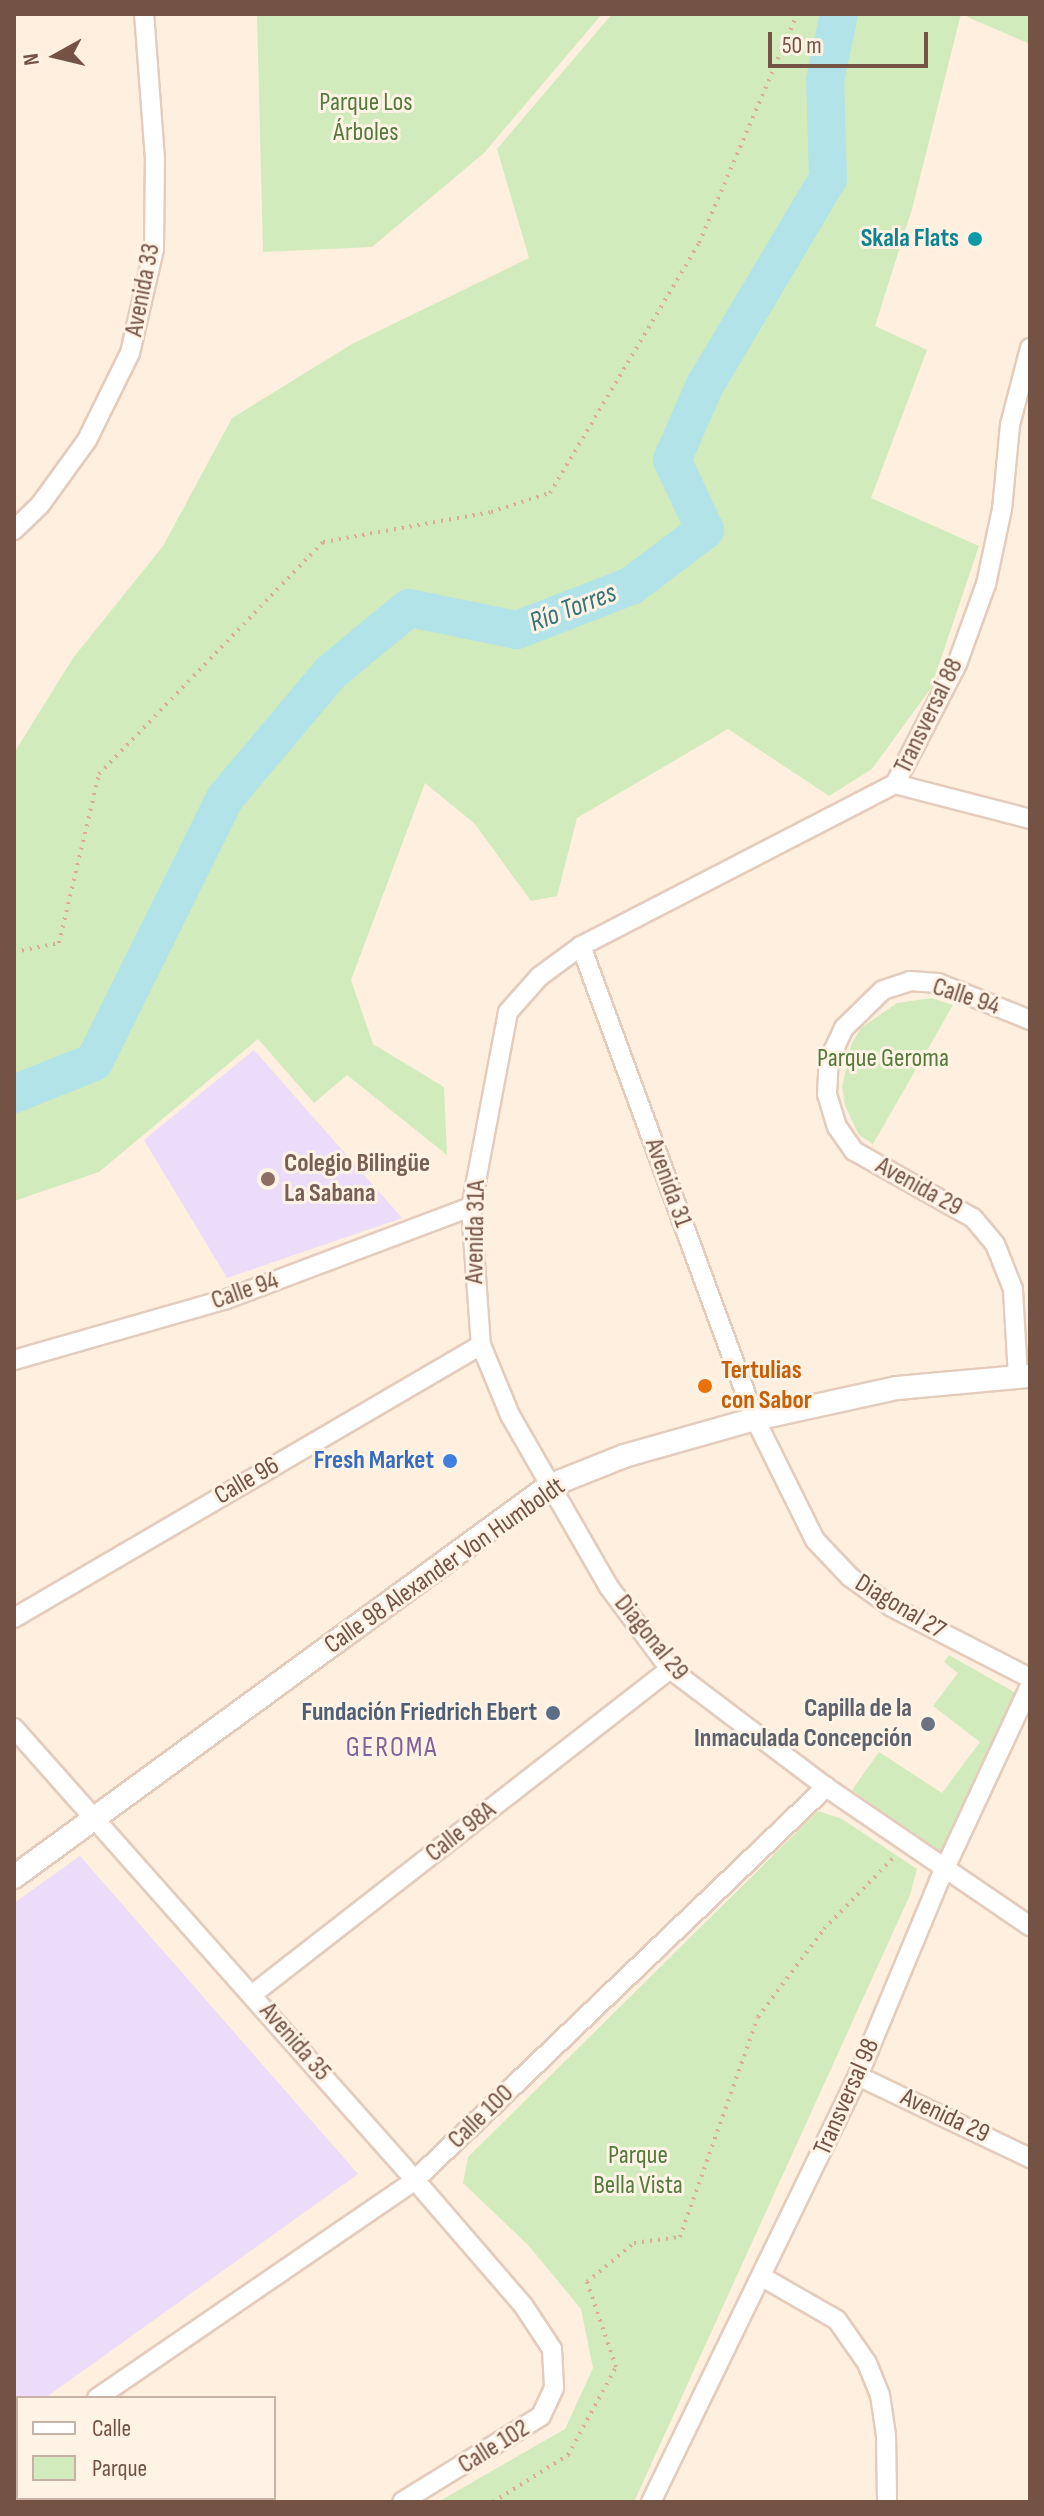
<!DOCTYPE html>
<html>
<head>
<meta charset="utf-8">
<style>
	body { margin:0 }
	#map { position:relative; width:1044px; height:2516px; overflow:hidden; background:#feefde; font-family:"Sofia Sans Condensed",sans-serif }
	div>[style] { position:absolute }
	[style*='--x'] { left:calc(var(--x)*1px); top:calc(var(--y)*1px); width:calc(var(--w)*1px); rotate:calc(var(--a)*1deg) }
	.education>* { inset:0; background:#ecdbf9 }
	.green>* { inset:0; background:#d2ebbc }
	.river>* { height:38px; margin:-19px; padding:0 19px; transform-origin:19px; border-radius:19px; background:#b2e3e8 }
	.path>* { height:4px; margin-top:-2px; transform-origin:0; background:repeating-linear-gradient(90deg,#d9ad97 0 2px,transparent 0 8px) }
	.roads { filter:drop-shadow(2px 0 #e4ccbd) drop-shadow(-2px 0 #e4ccbd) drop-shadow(0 2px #e4ccbd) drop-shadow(0 -2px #e4ccbd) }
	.minor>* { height:18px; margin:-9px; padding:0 9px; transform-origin:9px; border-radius:9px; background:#fff }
	.tertiary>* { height:22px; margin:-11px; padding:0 11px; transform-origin:11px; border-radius:11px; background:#fff }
	.dots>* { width:22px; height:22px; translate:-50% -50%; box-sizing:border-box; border:4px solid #fff3e5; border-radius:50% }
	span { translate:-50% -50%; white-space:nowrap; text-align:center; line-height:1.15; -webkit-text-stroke:6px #fff3e5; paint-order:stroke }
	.park-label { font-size:26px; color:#537b3c }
	.culture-label { font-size:26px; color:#0d838f; font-weight:700 }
	.right { translate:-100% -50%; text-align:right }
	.street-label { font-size:26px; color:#745345 }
	.education-label { font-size:26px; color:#785e54; font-weight:700 }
	.left { translate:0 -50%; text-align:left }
	.food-label { font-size:26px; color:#c56008; font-weight:700 }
	.shop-label { font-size:26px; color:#366cbe; font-weight:700 }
	.worship-label { font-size:26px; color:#5b616d; font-weight:700 }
	.service-label { font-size:26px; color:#4e5e75; font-weight:700 }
	.water-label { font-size:28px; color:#38747c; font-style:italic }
	.neighbourhood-label { font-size:28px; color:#826098; letter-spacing:2px }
	.frame { position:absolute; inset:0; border:16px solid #745345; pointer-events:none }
	.legend { position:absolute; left:16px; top:2396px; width:260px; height:104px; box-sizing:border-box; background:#fff3e5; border:2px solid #c7b3a5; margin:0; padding:10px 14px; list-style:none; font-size:24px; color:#745345 }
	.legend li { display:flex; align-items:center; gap:16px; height:40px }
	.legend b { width:40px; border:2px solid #c7b3a5 }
	.north { position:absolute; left:16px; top:16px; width:80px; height:80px; -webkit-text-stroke:6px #fff3e5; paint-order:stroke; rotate:262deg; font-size:22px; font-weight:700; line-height:32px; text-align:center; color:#745345 }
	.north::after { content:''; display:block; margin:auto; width:28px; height:36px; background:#745345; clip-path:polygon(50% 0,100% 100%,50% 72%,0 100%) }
	.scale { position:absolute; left:768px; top:32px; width:160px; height:36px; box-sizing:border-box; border:4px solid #745345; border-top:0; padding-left:10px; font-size:24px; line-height:28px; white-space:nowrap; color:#745345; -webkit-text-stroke:6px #fff3e5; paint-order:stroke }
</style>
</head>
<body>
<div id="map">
	<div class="education">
		<i style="clip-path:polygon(254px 1050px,402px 1218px,227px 1278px,144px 1140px)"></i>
		<i style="clip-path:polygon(80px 1856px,358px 2174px,45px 2398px,18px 2398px,14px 2420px,14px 1903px)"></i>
	</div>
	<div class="green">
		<i style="clip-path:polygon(257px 14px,602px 14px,484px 153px,372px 247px,263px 252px)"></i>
		<i style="clip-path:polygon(612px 14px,961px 14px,912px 209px,875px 326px,927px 350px,871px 498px,979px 546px,931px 688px,872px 769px,829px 796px,728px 729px,577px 818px,557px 896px,531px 901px,475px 824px,425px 783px,351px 980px,373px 1044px,444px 1087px,447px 1155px,347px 1075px,314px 1103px,258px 1039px,99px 1172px,14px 1201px,14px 753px,73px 658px,163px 546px,232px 418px,352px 344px,529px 258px,497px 149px)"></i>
		<i style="clip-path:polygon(969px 14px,1030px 14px,1030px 44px,967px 17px)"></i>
		<i style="clip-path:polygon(932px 998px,953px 1005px,873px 1144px,859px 1135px,845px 1106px,842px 1087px,851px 1045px,861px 1028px,897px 1003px)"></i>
		<i style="clip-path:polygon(949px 1655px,1021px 1696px,943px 1855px,852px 1790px,879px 1752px,942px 1793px,980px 1742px,933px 1706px,958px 1673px,944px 1662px)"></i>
		<i style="clip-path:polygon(818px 1811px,842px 1819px,917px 1869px,910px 1895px,634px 2502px,438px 2502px,565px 2429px,593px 2368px,581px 2309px,528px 2245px,463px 2183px,468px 2157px)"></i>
	</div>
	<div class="river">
		<i style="--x:14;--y:1094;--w:86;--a:-21.8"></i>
		<i style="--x:94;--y:1062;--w:295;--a:-63.6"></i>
		<i style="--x:225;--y:798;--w:165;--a:-49.9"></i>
		<i style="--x:331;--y:672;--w:101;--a:-39.4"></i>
		<i style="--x:409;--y:608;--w:110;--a:11.5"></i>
		<i style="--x:517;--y:630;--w:122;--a:-21.1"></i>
		<i style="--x:631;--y:586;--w:93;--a:-37.1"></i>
		<i style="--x:705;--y:530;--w:77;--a:-115.2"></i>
		<i style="--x:672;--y:460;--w:82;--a:-66.3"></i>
		<i style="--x:705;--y:385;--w:240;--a:-59.2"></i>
		<i style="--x:828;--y:179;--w:99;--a:-91.7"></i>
		<i style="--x:825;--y:80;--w:67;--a:-78"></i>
	</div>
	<div class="path">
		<i style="--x:14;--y:952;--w:46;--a:-11.3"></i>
		<i style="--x:59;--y:943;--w:174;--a:-76.7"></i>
		<i style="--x:99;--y:774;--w:322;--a:-46"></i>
		<i style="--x:323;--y:542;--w:171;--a:-10.1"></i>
		<i style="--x:491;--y:512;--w:62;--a:-17.9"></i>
		<i style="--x:550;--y:493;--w:291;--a:-59.2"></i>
		<i style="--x:699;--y:243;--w:249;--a:-66.8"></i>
		<i style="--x:493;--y:2502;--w:89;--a:-32.1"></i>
		<i style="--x:568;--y:2455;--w:100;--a:-61.4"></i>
		<i style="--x:616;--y:2367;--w:90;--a:-108.8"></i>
		<i style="--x:587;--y:2282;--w:61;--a:-39.7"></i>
		<i style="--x:634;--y:2243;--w:46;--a:-7.4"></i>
		<i style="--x:680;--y:2237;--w:233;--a:-70.5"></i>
		<i style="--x:758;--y:2017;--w:110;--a:-53.1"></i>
		<i style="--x:824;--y:1929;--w:100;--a:-45.8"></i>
	</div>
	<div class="roads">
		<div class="minor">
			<i style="--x:1030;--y:348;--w:80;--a:104.6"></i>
			<i style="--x:1010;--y:425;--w:84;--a:95.4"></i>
			<i style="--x:1002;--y:509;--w:77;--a:102"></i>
			<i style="--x:986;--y:584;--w:85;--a:109.9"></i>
			<i style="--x:957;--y:664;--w:135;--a:117.3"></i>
			<i style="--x:895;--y:784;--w:353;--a:152.7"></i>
			<i style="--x:581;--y:946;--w:52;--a:143.6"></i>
			<i style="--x:539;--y:977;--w:47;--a:131.5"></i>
			<i style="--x:508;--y:1012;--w:198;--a:100.7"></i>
			<i style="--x:471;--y:1207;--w:138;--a:85.9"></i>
			<i style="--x:481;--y:1345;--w:76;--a:67.5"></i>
			<i style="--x:510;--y:1415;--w:198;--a:60.1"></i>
			<i style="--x:609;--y:1587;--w:102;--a:53.4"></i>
			<i style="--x:670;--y:1669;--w:196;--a:37.1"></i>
			<i style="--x:826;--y:1787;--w:247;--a:34.3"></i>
			<i style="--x:14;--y:530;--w:36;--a:-44"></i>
			<i style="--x:40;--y:505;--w:80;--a:-54.1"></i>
			<i style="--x:87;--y:440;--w:97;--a:-63.7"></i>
			<i style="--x:130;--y:353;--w:107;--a:-77"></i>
			<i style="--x:154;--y:249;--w:90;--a:-89.4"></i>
			<i style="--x:155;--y:159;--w:145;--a:-94.3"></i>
			<i style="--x:895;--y:784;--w:139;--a:14.5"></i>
			<i style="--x:581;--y:946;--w:504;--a:69.8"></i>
			<i style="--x:755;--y:1419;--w:135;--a:63.6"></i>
			<i style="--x:815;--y:1540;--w:51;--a:46.6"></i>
			<i style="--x:850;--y:1577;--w:52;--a:35.5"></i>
			<i style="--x:892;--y:1607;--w:155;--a:27.2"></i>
			<i style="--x:14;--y:1360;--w:222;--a:-16"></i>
			<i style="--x:227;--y:1299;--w:261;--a:-20.7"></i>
			<i style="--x:1018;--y:1377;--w:88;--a:-93.3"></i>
			<i style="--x:1013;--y:1289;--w:48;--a:-111.8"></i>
			<i style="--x:995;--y:1244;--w:34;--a:-130"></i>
			<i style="--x:973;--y:1218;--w:137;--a:-150.6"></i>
			<i style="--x:854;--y:1151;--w:29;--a:-125"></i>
			<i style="--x:837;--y:1127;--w:34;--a:-107"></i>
			<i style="--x:827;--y:1094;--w:34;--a:-87"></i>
			<i style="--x:829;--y:1060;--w:35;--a:-65"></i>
			<i style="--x:844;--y:1028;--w:54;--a:-44.3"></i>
			<i style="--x:883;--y:990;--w:28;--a:-18"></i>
			<i style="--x:910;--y:981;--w:28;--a:4"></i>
			<i style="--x:938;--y:983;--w:99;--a:21.9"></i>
			<i style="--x:14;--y:1618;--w:541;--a:-30.31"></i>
			<i style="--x:14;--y:1728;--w:604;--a:48.42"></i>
			<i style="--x:415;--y:2180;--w:165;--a:49.2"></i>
			<i style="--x:523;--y:2305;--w:53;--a:56.6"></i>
			<i style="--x:552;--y:2349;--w:39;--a:87"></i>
			<i style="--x:554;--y:2388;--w:31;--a:115"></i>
			<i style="--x:541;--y:2416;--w:163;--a:148.3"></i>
			<i style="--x:253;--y:1994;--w:529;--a:-37.93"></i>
			<i style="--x:858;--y:2076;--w:191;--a:25.5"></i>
			<i style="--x:764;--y:2278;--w:84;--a:29.9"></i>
			<i style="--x:837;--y:2320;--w:52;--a:55.1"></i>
			<i style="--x:867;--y:2363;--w:35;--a:68"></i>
			<i style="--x:880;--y:2395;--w:40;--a:81.5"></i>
			<i style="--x:886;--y:2435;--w:67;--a:89.1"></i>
			<i style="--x:97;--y:2398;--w:386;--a:-34.4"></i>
			<i style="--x:415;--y:2180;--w:569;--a:-43.72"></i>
			<i style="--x:14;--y:2455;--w:5;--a:-37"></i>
			<i style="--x:651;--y:2502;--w:474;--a:-64.1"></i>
			<i style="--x:858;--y:2076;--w:211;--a:-67.4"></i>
			<i style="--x:939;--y:1881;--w:215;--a:-65"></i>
		</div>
		<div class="tertiary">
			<i style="--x:14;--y:1877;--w:663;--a:-36.16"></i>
			<i style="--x:549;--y:1486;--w:81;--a:-21.8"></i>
			<i style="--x:624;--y:1456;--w:136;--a:-15.8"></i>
			<i style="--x:755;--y:1419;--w:145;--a:-12.3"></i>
			<i style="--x:897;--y:1388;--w:134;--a:-5.2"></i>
		</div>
	</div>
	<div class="dots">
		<i style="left:975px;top:239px;background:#0f9aa8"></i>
		<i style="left:268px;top:1179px;background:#8d6e63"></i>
		<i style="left:705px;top:1386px;background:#e8710a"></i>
		<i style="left:450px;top:1461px;background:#3f7fe0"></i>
		<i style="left:553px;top:1713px;background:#5c6f8a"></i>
		<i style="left:928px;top:1724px;background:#6b7280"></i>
	</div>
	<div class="park-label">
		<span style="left:366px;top:118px">Parque Los<br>Árboles</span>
		<span style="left:883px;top:1059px">Parque Geroma</span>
		<span style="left:638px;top:2171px">Parque<br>Bella Vista</span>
	</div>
	<div class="culture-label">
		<span class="right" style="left:959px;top:239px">Skala Flats</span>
	</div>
	<div class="street-label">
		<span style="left:143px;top:290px;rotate:-79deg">Avenida 33</span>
		<span style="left:929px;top:716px;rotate:-64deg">Transversal 88</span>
		<span style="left:966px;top:997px;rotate:18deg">Calle 94</span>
		<span style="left:668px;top:1183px;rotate:70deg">Avenida 31</span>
		<span style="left:919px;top:1187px;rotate:29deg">Avenida 29</span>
		<span style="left:476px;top:1232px;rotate:-89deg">Avenida 31A</span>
		<span style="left:245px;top:1291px;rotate:-19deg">Calle 94</span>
		<span style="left:247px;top:1481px;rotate:-30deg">Calle 96</span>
		<span style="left:445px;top:1566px;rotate:-35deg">Calle 98 Alexander Von Humboldt</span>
		<span style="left:900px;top:1607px;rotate:31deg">Diagonal 27</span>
		<span style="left:651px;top:1638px;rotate:51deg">Diagonal 29</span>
		<span style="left:461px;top:1832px;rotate:-38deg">Calle 98A</span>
		<span style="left:295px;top:2042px;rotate:49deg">Avenida 35</span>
		<span style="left:847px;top:2097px;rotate:-66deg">Transversal 98</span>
		<span style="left:945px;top:2116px;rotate:25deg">Avenida 29</span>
		<span style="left:481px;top:2117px;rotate:-44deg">Calle 100</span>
		<span style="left:494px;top:2447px;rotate:-32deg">Calle 102</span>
	</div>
	<div class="education-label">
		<span class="left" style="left:284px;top:1179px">Colegio Bilingüe<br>La Sabana</span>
	</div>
	<div class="food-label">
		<span class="left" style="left:721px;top:1386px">Tertulias<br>con Sabor</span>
	</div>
	<div class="shop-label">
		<span class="right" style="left:434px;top:1461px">Fresh Market</span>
	</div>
	<div class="worship-label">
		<span class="right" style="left:912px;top:1724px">Capilla de la<br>Inmaculada Concepción</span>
	</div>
	<div class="service-label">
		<span class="right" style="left:537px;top:1713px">Fundación Friedrich Ebert</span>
	</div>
	<div class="water-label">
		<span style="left:573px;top:608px;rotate:-21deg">Río Torres</span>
	</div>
	<div class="neighbourhood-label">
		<span style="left:392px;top:1748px">GEROMA</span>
	</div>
	<div class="frame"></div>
	<ul class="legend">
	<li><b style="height:10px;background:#fff"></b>Calle</li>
	<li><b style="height:22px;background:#d2ebbc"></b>Parque</li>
	</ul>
	<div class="north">N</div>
	<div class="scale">50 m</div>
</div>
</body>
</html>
